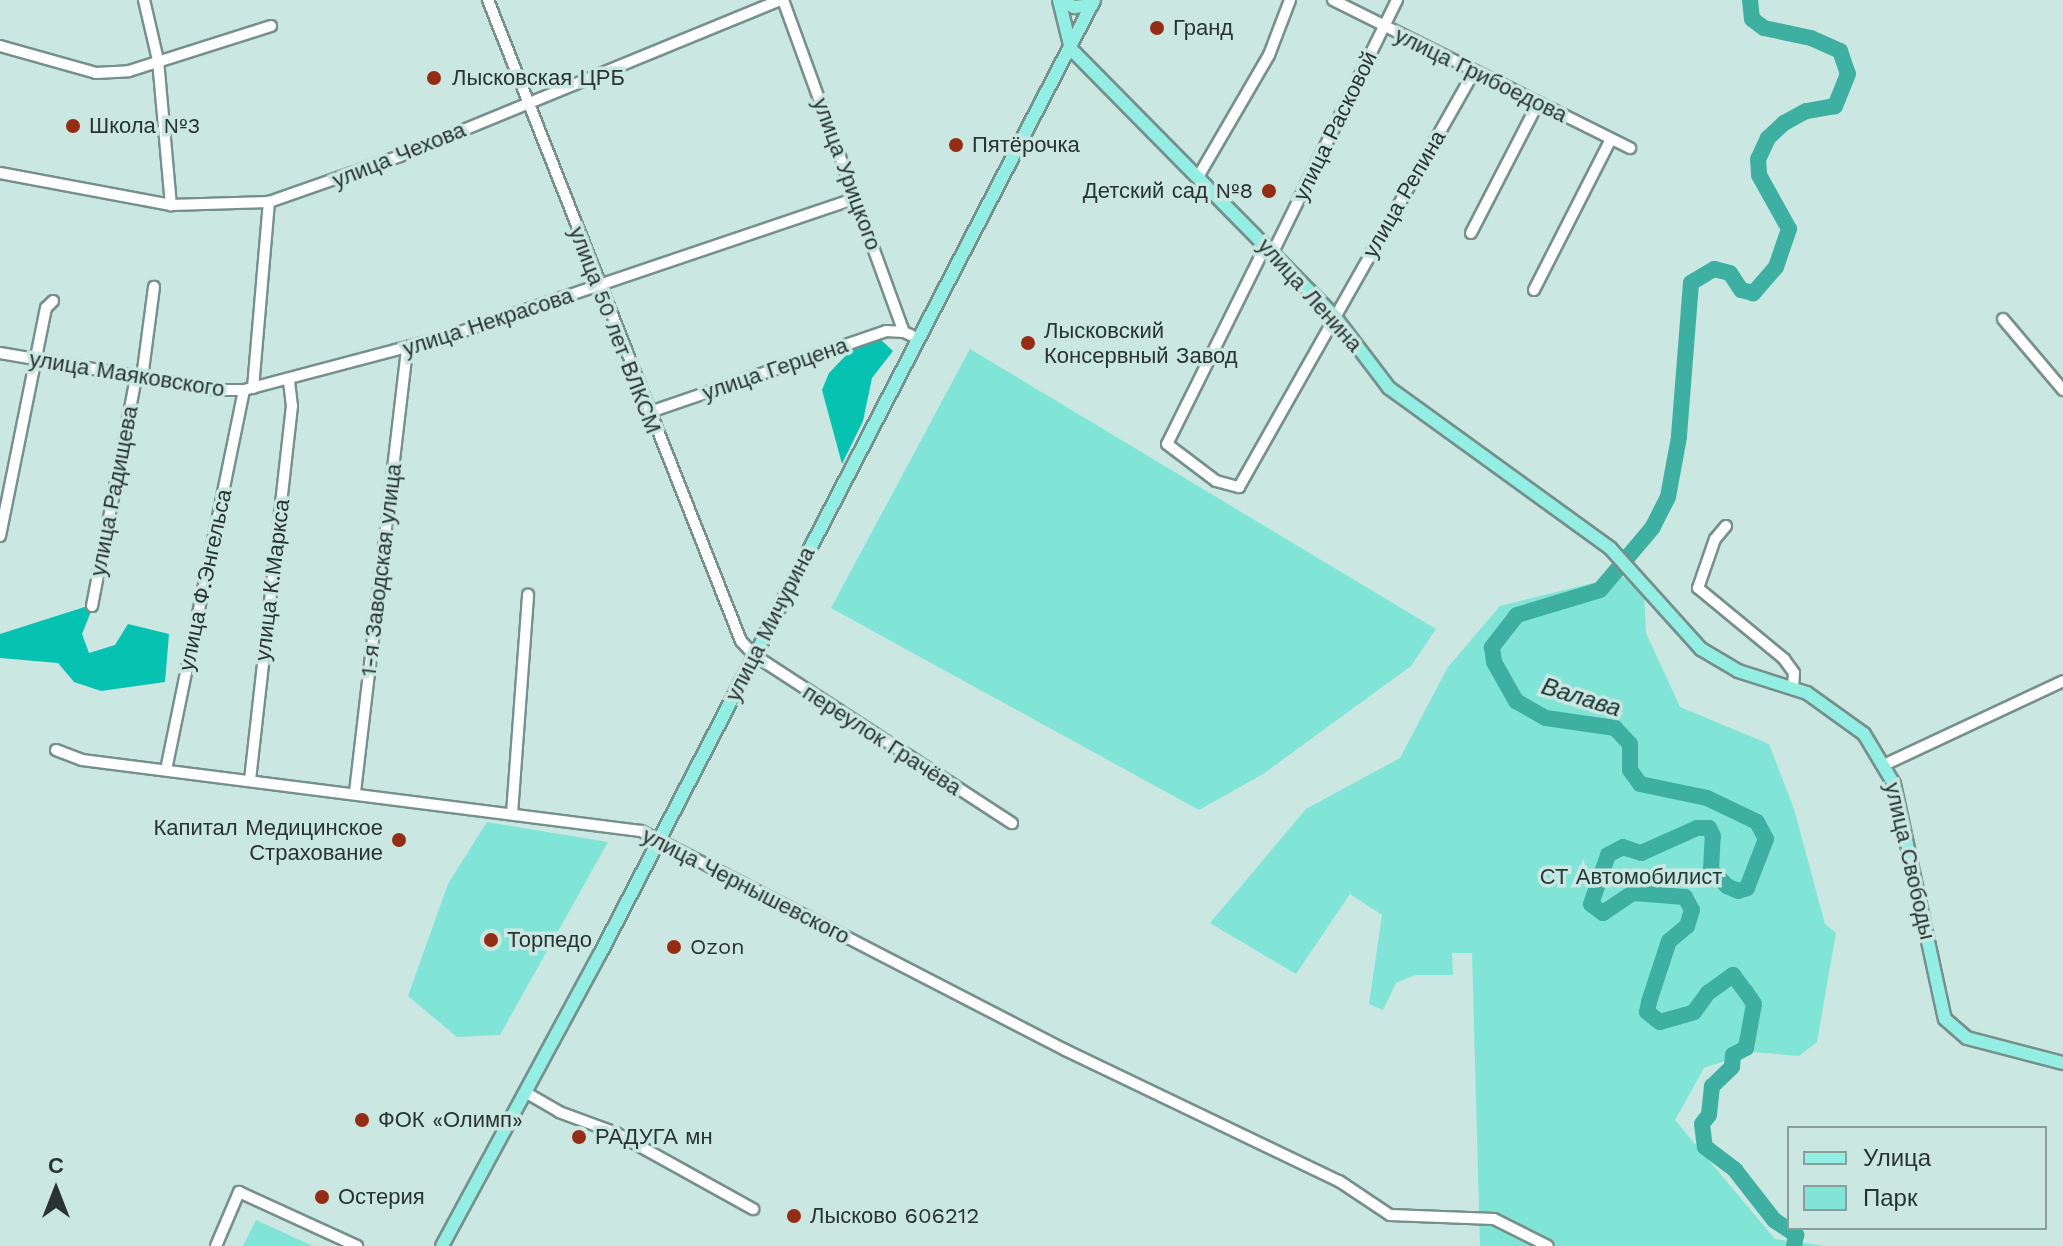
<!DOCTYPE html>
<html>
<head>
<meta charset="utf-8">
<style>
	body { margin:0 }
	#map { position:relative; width:2063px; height:1246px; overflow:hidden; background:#cae7e2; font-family:"Work Sans",sans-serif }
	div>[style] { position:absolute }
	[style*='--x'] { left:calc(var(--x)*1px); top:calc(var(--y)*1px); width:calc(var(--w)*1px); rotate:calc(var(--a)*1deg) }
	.green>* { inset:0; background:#80e5d7 }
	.forest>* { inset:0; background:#06c2b1 }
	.river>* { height:16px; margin:-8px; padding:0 8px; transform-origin:8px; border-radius:8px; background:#3eb0a2 }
	.roads { filter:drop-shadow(2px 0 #76908c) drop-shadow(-2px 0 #76908c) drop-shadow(0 2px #76908c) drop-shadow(0 -2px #76908c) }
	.minor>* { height:10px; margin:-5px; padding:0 5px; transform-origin:5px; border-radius:5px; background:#fff }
	.major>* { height:12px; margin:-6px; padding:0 6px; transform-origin:6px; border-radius:6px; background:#93efe4 }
	.dots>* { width:22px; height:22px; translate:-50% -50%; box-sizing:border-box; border:4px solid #cae7e2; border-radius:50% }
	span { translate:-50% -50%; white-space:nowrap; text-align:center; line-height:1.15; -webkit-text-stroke:7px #cae7e2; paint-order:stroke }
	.poi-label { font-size:22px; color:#293432 }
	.left { translate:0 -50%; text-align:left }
	.right { translate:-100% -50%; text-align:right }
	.street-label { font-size:22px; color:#293432 }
	.park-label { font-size:22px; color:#233c38 }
	.water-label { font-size:24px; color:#18312e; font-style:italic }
	.legend { position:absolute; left:1787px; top:1126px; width:260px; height:104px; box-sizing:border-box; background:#cae7e2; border:2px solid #8a9f9c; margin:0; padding:10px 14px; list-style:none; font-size:24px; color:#293432 }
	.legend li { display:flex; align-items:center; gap:16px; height:40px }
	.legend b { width:40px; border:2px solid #8a9f9c }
	.north { position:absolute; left:16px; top:1150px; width:80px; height:80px; -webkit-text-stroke:6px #cae7e2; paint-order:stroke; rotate:0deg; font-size:22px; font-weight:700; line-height:32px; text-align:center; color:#293432 }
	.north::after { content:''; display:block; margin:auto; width:28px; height:36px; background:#293432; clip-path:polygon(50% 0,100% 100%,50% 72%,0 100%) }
</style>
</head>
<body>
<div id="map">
	<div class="green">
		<i style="clip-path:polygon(970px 349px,1436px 629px,1411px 666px,1263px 774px,1199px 810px,831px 608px)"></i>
		<i style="clip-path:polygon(1621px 576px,1644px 592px,1646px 633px,1680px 707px,1769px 744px,1794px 809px,1825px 924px,1836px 933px,1817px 1042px,1799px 1056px,1753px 1052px,1704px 1068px,1675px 1120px,1775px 1239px,1825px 1246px,1480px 1246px,1472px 953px,1452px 953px,1453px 975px,1415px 975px,1396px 983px,1383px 1010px,1369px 1004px,1382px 915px,1350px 894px,1296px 974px,1210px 923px,1306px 809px,1400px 758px,1448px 667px,1500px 606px)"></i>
		<i style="clip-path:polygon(487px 822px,608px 842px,500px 1035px,457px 1037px,408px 996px,448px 884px)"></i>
		<i style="clip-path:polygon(256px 1220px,313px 1246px,243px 1246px)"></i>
	</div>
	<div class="forest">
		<i style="clip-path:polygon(879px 338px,893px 351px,872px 378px,863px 421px,842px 464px,822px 390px,829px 373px,854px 347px)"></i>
		<i style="clip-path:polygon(94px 604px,82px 634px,89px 653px,115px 645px,128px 624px,169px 634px,165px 682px,101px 691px,74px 682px,58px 663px,0 658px,0 634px)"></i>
	</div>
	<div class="river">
		<i style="--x:1750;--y:0;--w:19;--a:84"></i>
		<i style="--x:1752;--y:19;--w:15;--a:37"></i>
		<i style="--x:1764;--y:28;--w:48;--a:12"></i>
		<i style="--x:1811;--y:38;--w:32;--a:24"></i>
		<i style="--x:1840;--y:51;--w:24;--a:71"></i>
		<i style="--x:1848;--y:74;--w:35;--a:112"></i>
		<i style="--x:1835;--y:106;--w:29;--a:170"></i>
		<i style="--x:1806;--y:111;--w:25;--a:151"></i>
		<i style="--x:1784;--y:123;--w:22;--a:137"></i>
		<i style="--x:1768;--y:138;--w:23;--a:115"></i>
		<i style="--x:1758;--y:159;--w:16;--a:86"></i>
		<i style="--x:1759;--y:175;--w:62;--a:60.9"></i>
		<i style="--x:1789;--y:229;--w:40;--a:108.9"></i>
		<i style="--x:1776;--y:267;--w:35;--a:131"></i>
		<i style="--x:1753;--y:293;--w:12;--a:-166"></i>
		<i style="--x:1741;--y:290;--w:20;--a:-123"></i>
		<i style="--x:1730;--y:273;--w:16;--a:-166"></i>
		<i style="--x:1714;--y:269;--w:27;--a:149"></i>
		<i style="--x:1691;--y:283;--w:154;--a:94.5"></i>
		<i style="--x:1679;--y:437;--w:61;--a:100.4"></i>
		<i style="--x:1668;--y:497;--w:34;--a:117"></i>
		<i style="--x:1653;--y:527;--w:82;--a:130.1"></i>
		<i style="--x:1600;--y:590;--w:87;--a:163.2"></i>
		<i style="--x:1517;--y:615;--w:41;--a:128"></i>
		<i style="--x:1492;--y:647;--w:15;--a:82"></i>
		<i style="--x:1494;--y:662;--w:45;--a:60.6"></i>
		<i style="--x:1516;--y:701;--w:34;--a:30"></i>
		<i style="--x:1546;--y:718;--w:70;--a:8.2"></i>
		<i style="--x:1615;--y:728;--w:22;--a:47"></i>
		<i style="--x:1630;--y:744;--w:26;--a:90"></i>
		<i style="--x:1630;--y:770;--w:17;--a:54"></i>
		<i style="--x:1640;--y:784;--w:68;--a:11.8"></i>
		<i style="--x:1707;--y:798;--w:55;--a:25.6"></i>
		<i style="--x:1757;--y:822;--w:19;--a:62"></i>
		<i style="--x:1766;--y:839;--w:53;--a:111.2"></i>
		<i style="--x:1747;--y:888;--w:9;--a:162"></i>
		<i style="--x:1738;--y:891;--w:12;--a:-156"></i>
		<i style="--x:1727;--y:886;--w:23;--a:-135"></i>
		<i style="--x:1711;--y:870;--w:34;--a:-87"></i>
		<i style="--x:1713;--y:836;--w:9;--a:-117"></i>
		<i style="--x:1709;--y:828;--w:12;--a:180"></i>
		<i style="--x:1697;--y:828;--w:61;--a:155.9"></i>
		<i style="--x:1641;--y:853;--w:19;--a:-162"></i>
		<i style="--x:1623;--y:847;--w:17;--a:152"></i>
		<i style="--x:1608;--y:855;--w:52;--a:109.1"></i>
		<i style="--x:1591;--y:904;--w:15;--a:37"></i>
		<i style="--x:1603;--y:913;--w:36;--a:-34"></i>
		<i style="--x:1633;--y:893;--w:52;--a:4.4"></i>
		<i style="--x:1685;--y:897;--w:15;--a:62"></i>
		<i style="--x:1692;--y:910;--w:17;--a:107"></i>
		<i style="--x:1687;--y:926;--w:23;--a:140"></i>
		<i style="--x:1669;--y:941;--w:64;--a:108.2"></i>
		<i style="--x:1649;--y:1002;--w:10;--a:101"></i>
		<i style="--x:1647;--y:1012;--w:16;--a:38"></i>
		<i style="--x:1660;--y:1022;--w:35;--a:-16"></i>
		<i style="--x:1694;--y:1012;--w:24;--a:-54"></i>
		<i style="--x:1708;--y:993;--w:31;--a:-36"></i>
		<i style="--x:1733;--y:975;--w:21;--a:53"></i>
		<i style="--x:1746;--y:992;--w:14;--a:56"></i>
		<i style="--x:1754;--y:1004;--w:45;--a:100.3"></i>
		<i style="--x:1746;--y:1048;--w:15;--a:152"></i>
		<i style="--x:1733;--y:1055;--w:12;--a:95"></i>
		<i style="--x:1732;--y:1067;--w:28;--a:136"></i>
		<i style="--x:1712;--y:1086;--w:29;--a:96"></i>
		<i style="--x:1709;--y:1115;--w:11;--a:128"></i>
		<i style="--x:1702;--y:1124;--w:23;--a:83"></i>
		<i style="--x:1705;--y:1147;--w:38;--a:37"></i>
		<i style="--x:1735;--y:1170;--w:63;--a:52"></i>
		<i style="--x:1774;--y:1220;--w:27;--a:34"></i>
		<i style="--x:1796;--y:1235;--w:11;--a:100"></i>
	</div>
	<div class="roads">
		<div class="minor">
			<i style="--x:144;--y:0;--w:62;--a:76.9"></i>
			<i style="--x:158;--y:60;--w:146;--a:84.9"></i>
			<i style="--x:488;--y:0;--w:689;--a:68.46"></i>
			<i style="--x:741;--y:641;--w:19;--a:47"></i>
			<i style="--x:754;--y:655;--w:308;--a:33.1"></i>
			<i style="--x:783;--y:0;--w:353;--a:70"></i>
			<i style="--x:904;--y:332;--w:17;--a:25"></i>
			<i style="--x:1333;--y:0;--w:332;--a:26.5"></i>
			<i style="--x:0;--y:46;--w:100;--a:15.7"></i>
			<i style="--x:96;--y:73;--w:33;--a:-3"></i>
			<i style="--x:129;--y:71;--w:149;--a:-17.6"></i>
			<i style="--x:0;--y:173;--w:174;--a:10.6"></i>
			<i style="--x:171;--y:205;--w:98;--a:-1.8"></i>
			<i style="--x:269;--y:202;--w:139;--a:-19.3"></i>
			<i style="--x:400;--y:156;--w:411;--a:-22.3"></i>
			<i style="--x:1198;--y:177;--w:141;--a:-59.8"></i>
			<i style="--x:1269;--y:55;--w:59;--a:-69.1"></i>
			<i style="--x:1471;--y:233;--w:146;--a:-62.7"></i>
			<i style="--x:1266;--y:245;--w:222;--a:116.4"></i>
			<i style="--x:1167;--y:444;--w:61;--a:37.1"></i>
			<i style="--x:1216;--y:481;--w:24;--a:15"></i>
			<i style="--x:1239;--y:487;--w:478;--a:-60.5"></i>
			<i style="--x:1273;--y:252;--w:281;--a:-63.8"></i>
			<i style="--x:1534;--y:290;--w:169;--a:-63"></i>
			<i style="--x:2003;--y:319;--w:93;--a:49.8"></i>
			<i style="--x:0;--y:353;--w:219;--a:9.7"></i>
			<i style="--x:216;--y:390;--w:28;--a:0"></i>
			<i style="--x:244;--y:390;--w:212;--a:-14.8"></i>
			<i style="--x:449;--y:336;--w:430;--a:-18.7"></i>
			<i style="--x:142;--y:378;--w:92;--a:-82.5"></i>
			<i style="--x:253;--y:388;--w:187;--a:-85.1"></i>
			<i style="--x:647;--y:413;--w:253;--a:-18.9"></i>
			<i style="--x:886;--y:331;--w:18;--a:3"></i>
			<i style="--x:1726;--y:526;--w:17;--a:130"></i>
			<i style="--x:1715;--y:539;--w:52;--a:109.1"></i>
			<i style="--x:1698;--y:588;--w:112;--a:39.5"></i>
			<i style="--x:1784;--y:659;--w:17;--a:54"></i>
			<i style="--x:1794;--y:673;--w:13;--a:94"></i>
			<i style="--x:0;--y:536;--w:233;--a:-78.6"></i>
			<i style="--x:46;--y:308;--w:10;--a:-45"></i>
			<i style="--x:92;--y:606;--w:233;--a:-79.1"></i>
			<i style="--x:56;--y:750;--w:28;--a:21"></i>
			<i style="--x:82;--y:760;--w:563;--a:7.24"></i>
			<i style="--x:641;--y:831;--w:477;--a:27.3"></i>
			<i style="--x:1065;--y:1050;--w:304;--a:25.6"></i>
			<i style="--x:1339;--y:1181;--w:61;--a:33.7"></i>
			<i style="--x:1390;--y:1215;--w:104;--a:2.2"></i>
			<i style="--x:1494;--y:1219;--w:60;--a:26.6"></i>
			<i style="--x:1886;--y:764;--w:195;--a:-25.1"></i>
			<i style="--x:166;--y:770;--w:388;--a:-78.4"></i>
			<i style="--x:250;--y:780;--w:376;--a:-83.6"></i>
			<i style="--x:292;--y:406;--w:26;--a:-97"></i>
			<i style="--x:355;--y:792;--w:446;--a:-83.3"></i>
			<i style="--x:512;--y:814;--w:220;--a:-85.8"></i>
			<i style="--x:525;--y:1092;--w:39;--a:30"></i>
			<i style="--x:559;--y:1112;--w:61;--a:20.2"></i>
			<i style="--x:616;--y:1133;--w:157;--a:29"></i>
			<i style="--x:216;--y:1246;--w:59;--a:-66.9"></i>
			<i style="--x:239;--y:1192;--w:130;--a:24.6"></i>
		</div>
		<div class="major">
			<i style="--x:1059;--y:0;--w:50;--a:76.2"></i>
			<i style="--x:1071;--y:49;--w:376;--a:45.4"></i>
			<i style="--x:1335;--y:317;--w:89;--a:52.7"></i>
			<i style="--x:1389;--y:388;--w:273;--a:35.9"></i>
			<i style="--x:1610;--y:548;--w:136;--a:48"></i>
			<i style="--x:1701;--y:649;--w:43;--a:30.7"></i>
			<i style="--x:1738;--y:671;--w:72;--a:17.7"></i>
			<i style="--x:1807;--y:693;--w:70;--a:35.7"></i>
			<i style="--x:1864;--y:734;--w:58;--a:59"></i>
			<i style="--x:1894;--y:784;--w:240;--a:77.8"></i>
			<i style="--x:1945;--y:1019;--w:29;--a:41"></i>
			<i style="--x:1967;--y:1038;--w:99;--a:14.6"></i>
			<i style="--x:1060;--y:0;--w:16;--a:27"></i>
			<i style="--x:1074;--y:7;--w:18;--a:-6"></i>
			<i style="--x:442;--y:1246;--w:332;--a:-61.6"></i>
			<i style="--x:600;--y:954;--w:1074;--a:-62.62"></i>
		</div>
	</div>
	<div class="dots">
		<i style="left:1157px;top:28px;background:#952d15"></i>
		<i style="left:434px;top:78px;background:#952d15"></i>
		<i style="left:73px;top:126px;background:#952d15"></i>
		<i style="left:956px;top:145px;background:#952d15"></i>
		<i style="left:1269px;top:191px;background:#952d15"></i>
		<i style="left:1028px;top:343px;background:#952d15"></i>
		<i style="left:399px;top:840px;background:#952d15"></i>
		<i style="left:491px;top:940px;background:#952d15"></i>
		<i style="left:674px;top:947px;background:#952d15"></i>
		<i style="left:362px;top:1120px;background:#952d15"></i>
		<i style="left:579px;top:1137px;background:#952d15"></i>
		<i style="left:322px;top:1197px;background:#952d15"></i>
		<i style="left:794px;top:1216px;background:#952d15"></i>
	</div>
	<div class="poi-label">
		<span class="left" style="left:1173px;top:28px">Гранд</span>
		<span class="left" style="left:452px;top:78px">Лысковская ЦРБ</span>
		<span class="left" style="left:89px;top:126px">Школа №3</span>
		<span class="left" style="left:972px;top:145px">Пятёрочка</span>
		<span class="right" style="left:1253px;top:191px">Детский сад №8</span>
		<span class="left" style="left:1044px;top:343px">Лысковский<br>Консервный Завод</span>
		<span class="right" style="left:383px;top:840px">Капитал Медицинское<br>Страхование</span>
		<span class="left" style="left:507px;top:940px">Торпедо</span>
		<span class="left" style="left:690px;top:947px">Ozon</span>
		<span class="left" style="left:378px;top:1120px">ФОК «Олимп»</span>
		<span class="left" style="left:595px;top:1137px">РАДУГА мн</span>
		<span class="left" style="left:338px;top:1197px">Остерия</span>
		<span class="left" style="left:810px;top:1216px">Лысково 606212</span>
	</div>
	<div class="street-label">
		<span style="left:1481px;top:75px;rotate:26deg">улица Грибоедова</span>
		<span style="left:1335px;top:126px;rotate:-64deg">улица Расковой</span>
		<span style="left:399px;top:155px;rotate:-22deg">улица Чехова</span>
		<span style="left:847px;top:174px;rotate:70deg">улица Урицкого</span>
		<span style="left:1404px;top:194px;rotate:-60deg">улица Репина</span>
		<span style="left:1310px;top:295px;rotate:48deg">улица Ленина</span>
		<span style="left:488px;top:322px;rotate:-18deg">улица Некрасова</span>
		<span style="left:615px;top:330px;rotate:69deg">улица 50 лет ВЛКСМ</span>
		<span style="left:775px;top:369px;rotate:-19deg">улица Герцена</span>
		<span style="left:127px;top:374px;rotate:9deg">улица Маяковского</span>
		<span style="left:114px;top:491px;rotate:-79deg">улица Радищева</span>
		<span style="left:381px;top:570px;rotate:-83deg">1-я Заводская улица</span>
		<span style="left:205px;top:580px;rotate:-78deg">улица Ф.Энгельса</span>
		<span style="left:272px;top:580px;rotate:-83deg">улица К.Маркса</span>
		<span style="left:770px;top:624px;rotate:-63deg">улица Мичурина</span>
		<span style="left:882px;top:740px;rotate:33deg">переулок Грачёва</span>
		<span style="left:1910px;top:861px;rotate:77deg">улица Свободы</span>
		<span style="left:746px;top:886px;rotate:27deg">улица Чернышевского</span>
	</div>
	<div class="park-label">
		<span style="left:1631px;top:877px">СТ Автомобилист</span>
	</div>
	<div class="water-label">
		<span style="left:1581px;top:698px;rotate:17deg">Валава</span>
	</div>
	<ul class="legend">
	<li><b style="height:10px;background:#93efe4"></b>Улица</li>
	<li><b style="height:22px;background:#80e5d7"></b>Парк</li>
	</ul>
	<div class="north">С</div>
</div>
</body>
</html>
